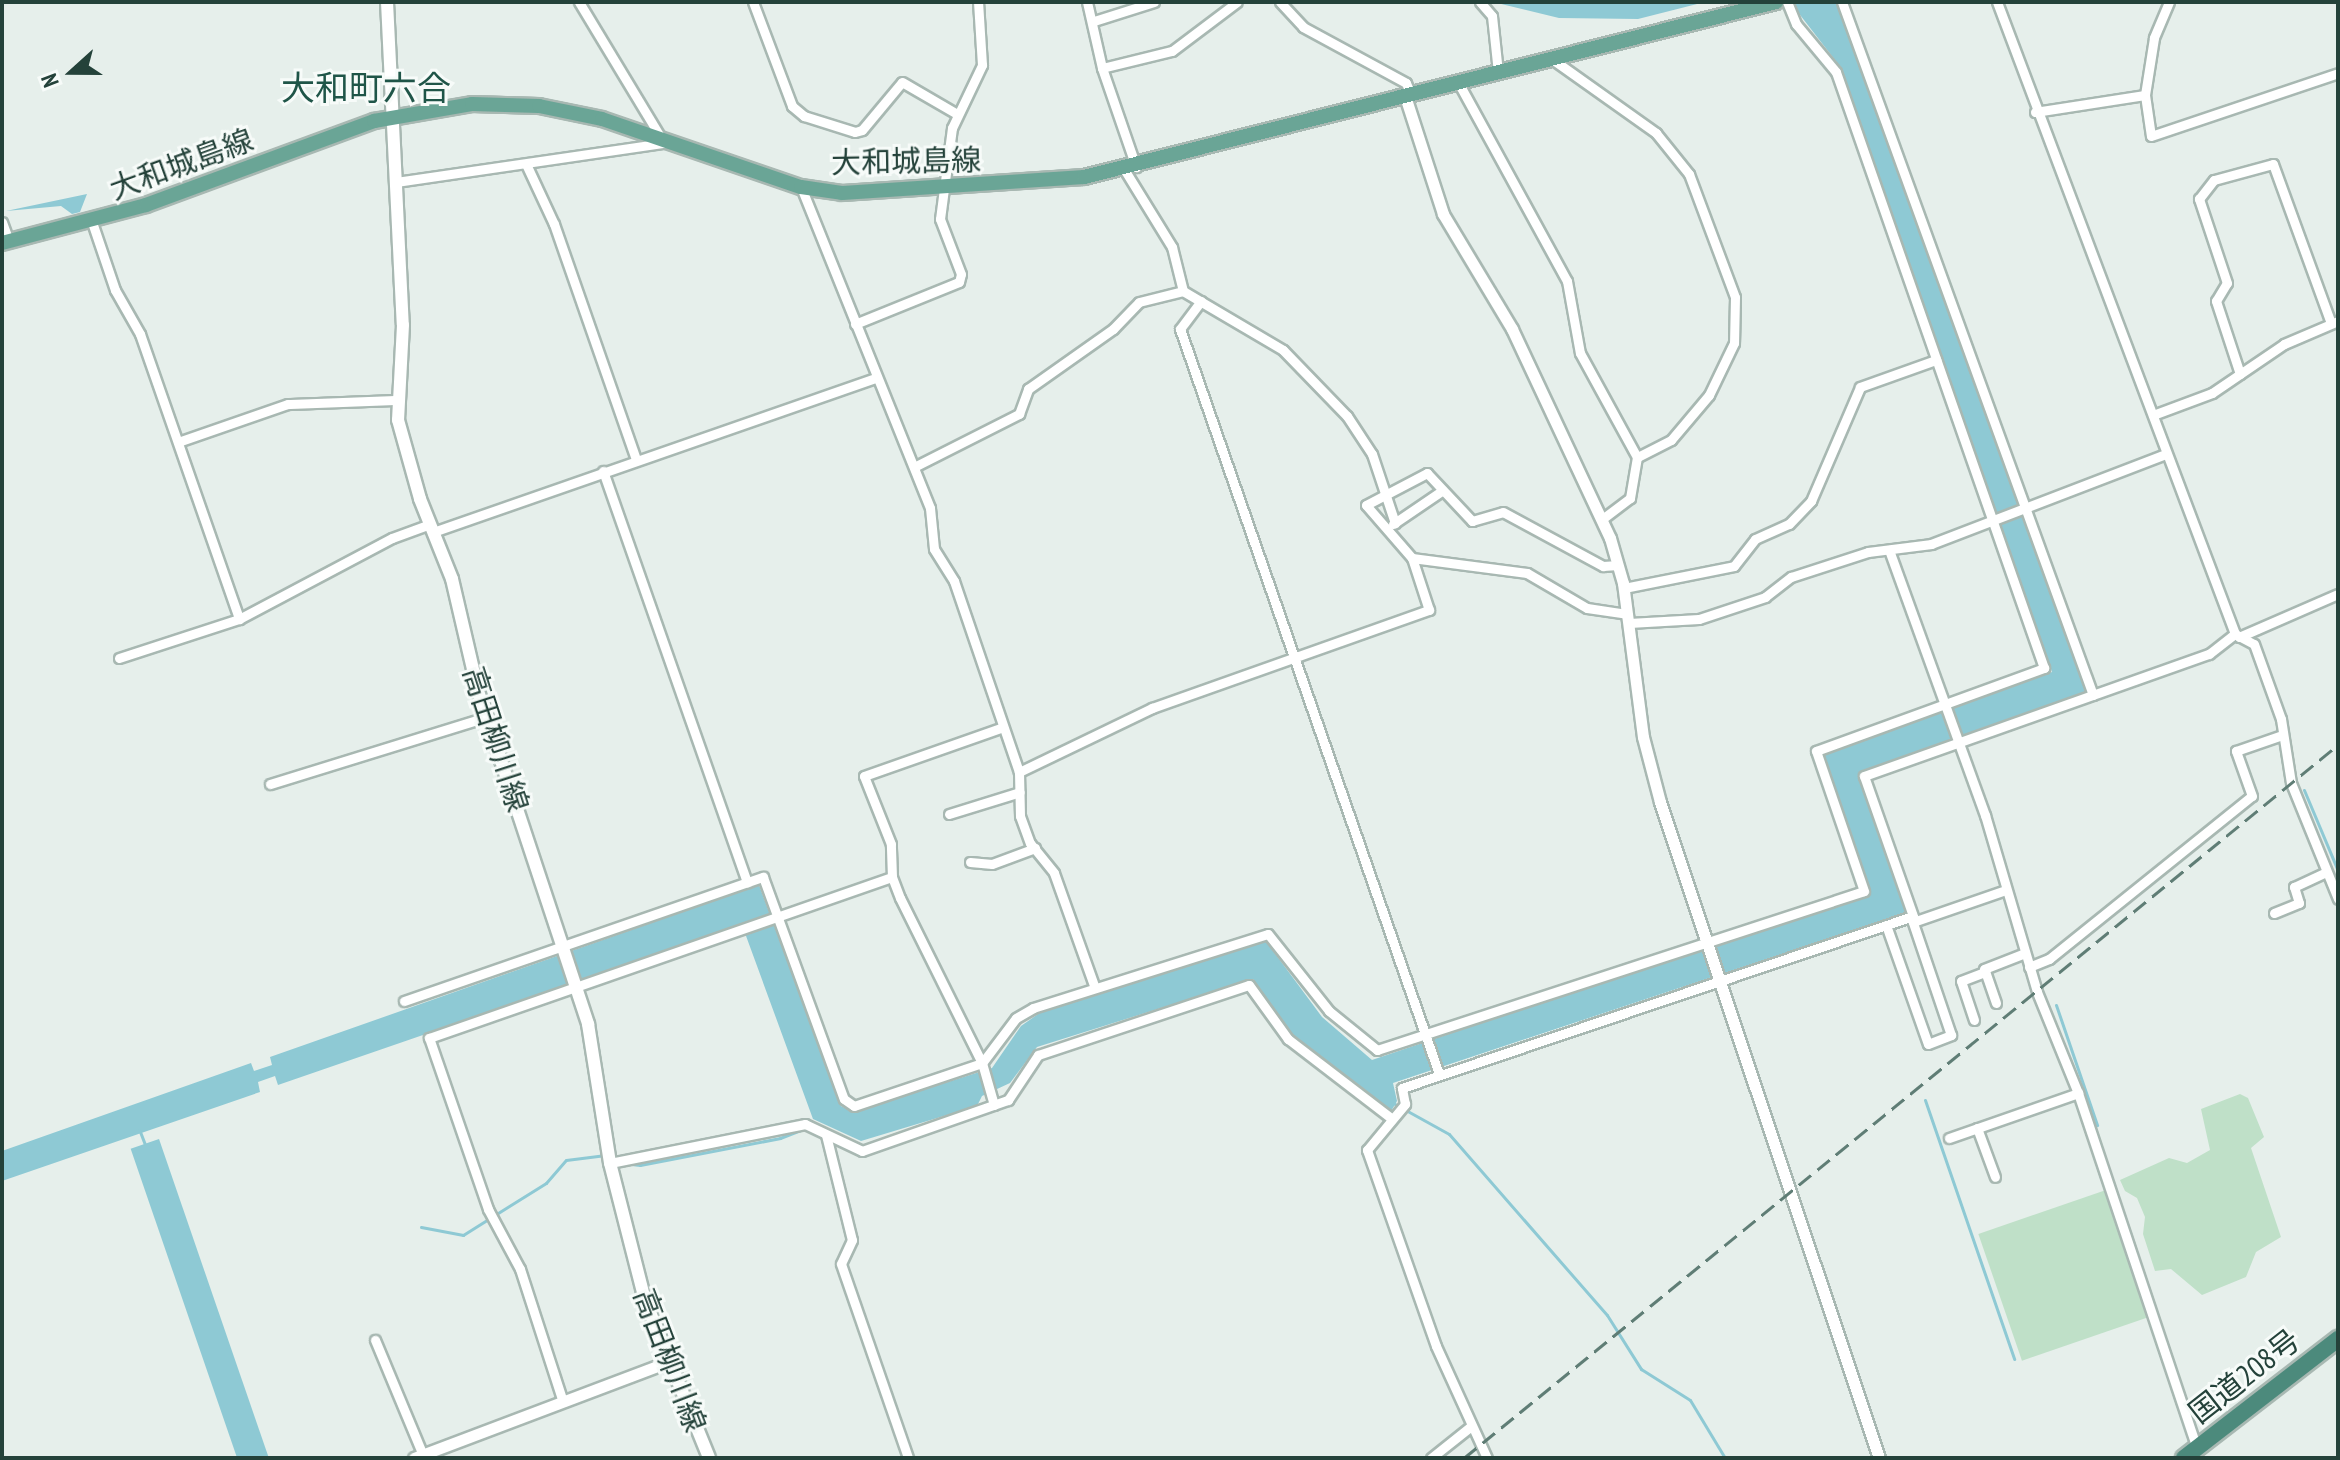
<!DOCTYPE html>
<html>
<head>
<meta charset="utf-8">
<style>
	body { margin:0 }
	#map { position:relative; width:2340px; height:1460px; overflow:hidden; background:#e6efeb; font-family:"PT Sans Narrow","Noto Sans JP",sans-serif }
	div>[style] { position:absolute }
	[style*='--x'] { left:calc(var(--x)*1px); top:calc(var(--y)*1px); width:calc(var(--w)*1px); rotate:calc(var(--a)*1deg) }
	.green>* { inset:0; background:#bfe0c8; transform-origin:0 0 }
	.water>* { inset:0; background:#8ec9d4; transform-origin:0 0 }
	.stream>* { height:3px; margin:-1.5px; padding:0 1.5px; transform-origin:1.5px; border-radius:1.5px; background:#8ec9d4 }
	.roads { filter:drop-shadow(2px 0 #a8b8b2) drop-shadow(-2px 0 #a8b8b2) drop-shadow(0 2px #a8b8b2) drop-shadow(0 -2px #a8b8b2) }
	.minor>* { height:9px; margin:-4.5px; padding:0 4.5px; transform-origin:4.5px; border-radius:4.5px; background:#fff }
	.tertiary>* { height:11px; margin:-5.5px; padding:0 5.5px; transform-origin:5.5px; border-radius:5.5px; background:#fff }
	.secondary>* { height:12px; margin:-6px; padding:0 6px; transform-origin:6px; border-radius:6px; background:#fff }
	.primary>* { height:14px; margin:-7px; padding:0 7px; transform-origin:7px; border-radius:7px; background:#6aa596 }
	.trunk>* { height:16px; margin:-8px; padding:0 8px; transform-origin:8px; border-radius:8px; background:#4c8a7c }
	.rail>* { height:3px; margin-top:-1.5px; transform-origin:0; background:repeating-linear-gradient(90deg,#5f7d75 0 16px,transparent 0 24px) }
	span { translate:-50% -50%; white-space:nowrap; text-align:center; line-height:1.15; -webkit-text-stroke:6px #f7fbf9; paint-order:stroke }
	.street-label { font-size:30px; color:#24423a }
	.quarter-label { font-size:34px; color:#1f5548 }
	.frame { position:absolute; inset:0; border:4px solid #24423a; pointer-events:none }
	.north { position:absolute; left:32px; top:32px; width:80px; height:80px; -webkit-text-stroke:6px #f7fbf9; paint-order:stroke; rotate:249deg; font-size:22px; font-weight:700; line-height:32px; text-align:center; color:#24423a }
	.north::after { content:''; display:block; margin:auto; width:28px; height:36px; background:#24423a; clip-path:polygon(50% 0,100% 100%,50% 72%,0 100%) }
</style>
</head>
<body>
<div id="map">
	<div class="green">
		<i style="clip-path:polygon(2240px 1094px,2248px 1098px,2264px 1137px,2251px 1148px,2281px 1237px,2256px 1252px,2246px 1277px,2202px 1295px,2171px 1269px,2155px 1271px,2143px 1234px,2145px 1217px,2137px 1198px,2125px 1191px,2120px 1180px,2169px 1158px,2187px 1163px,2210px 1150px,2201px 1109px)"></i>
		<i style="left:2106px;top:1190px;width:134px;height:135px;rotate:71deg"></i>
	</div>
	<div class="water">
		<i style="clip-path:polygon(1493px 2px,1705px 2px,1638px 19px,1559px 18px)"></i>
		<i style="clip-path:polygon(1790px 2px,1837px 2px,2088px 693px,1861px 772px,1908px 912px,1393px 1083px,1397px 1101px,1390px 1113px,1292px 1035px,1253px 979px,1037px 1047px,1010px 1083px,982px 1096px,977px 1106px,861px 1141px,813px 1119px,742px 925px,278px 1085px,275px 1076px,258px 1082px,260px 1092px,2px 1181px,2px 1151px,251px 1063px,254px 1071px,272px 1065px,270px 1057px,759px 885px,841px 1106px,853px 1112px,992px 1068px,1021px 1026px,1041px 1012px,1265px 940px,1322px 1017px,1372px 1060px,1869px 892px,1822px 755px,2052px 672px,1842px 69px)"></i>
		<i style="clip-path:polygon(87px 194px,80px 212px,72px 214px,61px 206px,6px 211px)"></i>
		<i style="left:159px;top:1139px;width:338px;height:30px;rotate:71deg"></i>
	</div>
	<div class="stream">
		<i style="--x:2304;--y:790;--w:88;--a:67.2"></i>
		<i style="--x:2056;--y:1005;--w:127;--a:71.1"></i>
		<i style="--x:1925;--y:1100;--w:274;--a:71"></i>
		<i style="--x:1393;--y:1103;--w:64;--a:29"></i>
		<i style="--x:1449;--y:1134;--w:240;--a:48.9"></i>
		<i style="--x:1607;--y:1315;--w:64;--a:57.8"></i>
		<i style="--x:1641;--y:1369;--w:58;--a:32.3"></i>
		<i style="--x:1690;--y:1400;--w:68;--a:58.9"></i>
		<i style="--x:139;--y:1129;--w:17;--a:69"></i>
		<i style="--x:623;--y:1163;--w:17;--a:7"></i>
		<i style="--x:640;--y:1165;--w:143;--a:-10.9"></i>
		<i style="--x:780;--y:1138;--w:28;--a:-21"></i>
		<i style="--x:421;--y:1227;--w:43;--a:10.8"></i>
		<i style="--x:463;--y:1235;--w:98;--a:-32.1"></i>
		<i style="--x:546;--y:1183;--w:30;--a:-49"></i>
		<i style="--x:566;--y:1160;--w:40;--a:-7.1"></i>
	</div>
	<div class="roads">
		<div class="minor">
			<i style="--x:579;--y:2;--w:159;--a:58.9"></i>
			<i style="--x:753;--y:2;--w:111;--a:69.4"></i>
			<i style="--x:792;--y:106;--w:16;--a:40"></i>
			<i style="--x:804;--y:116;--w:53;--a:17.4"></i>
			<i style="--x:855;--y:132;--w:7;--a:-16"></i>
			<i style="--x:862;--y:130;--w:62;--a:-50.2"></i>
			<i style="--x:902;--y:82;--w:64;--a:30.2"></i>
			<i style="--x:1087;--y:2;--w:68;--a:77.2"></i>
			<i style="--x:1102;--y:68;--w:105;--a:71"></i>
			<i style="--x:1280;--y:2;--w:34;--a:47"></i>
			<i style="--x:1303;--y:27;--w:117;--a:28.5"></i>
			<i style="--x:1406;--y:83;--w:13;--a:67"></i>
			<i style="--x:1480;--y:2;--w:18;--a:49"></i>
			<i style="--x:1492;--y:16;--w:56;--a:83.9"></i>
			<i style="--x:1842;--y:2;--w:737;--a:70.09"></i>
			<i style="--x:1997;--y:2;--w:675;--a:69.36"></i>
			<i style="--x:2235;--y:634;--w:21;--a:28"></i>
			<i style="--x:2254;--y:644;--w:80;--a:70.2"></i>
			<i style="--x:2281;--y:719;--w:65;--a:81.1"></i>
			<i style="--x:2291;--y:783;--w:125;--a:67.9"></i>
			<i style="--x:2169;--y:2;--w:39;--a:113"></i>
			<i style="--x:2154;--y:38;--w:58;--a:99"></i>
			<i style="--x:2145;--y:95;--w:41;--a:81.7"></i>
			<i style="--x:2151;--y:136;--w:197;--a:-18.6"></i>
			<i style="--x:1094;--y:21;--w:63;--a:-17.6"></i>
			<i style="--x:1552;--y:59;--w:128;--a:35.4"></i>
			<i style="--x:1656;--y:133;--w:53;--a:51.2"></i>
			<i style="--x:1689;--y:174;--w:131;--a:69.5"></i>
			<i style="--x:1735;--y:297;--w:46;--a:91.2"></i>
			<i style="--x:1734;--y:343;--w:58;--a:115.7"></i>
			<i style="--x:1709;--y:395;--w:59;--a:130.2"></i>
			<i style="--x:1671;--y:440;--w:38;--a:153"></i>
			<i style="--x:1102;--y:68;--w:72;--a:-13.7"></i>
			<i style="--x:1172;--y:51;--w:81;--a:-37"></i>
			<i style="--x:1458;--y:82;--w:227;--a:61.3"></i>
			<i style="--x:1567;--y:281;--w:73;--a:79.8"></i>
			<i style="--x:1580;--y:353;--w:119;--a:61.3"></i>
			<i style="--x:1637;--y:457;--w:42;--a:99.7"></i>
			<i style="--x:1630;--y:498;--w:35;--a:143"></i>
			<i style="--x:2035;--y:112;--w:111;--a:-8.8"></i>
			<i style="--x:526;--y:164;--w:66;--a:65"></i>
			<i style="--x:554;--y:224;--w:250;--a:70.8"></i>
			<i style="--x:1124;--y:169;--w:92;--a:58.4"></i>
			<i style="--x:1172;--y:247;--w:45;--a:76"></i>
			<i style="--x:396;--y:182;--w:271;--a:-8.3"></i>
			<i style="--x:801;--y:187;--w:346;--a:68.1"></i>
			<i style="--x:930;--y:508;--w:41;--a:84.4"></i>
			<i style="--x:934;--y:549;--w:38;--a:58"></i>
			<i style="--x:954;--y:581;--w:202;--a:71.2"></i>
			<i style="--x:1019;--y:772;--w:44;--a:88.7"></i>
			<i style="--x:1020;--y:816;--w:29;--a:70"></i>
			<i style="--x:1030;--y:843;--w:38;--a:51"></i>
			<i style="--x:1054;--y:873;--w:122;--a:70.4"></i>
			<i style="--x:2;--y:222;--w:20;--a:70"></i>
			<i style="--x:92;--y:222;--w:72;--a:71.3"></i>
			<i style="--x:115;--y:290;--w:51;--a:60.4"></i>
			<i style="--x:140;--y:334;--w:302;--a:70.8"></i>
			<i style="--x:1201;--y:301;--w:35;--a:127"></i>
			<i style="--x:1180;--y:329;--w:789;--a:70.83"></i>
			<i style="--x:855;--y:324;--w:112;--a:-22"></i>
			<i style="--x:959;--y:282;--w:8;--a:-76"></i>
			<i style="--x:961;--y:274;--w:59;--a:-110.9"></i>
			<i style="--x:940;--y:219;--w:92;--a:-82.5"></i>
			<i style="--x:952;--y:128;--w:70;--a:-64.5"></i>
			<i style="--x:982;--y:65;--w:63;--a:-93.6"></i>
			<i style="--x:2240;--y:374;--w:77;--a:-108.2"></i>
			<i style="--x:2216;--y:301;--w:21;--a:-59"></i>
			<i style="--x:2227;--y:283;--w:89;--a:-108.4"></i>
			<i style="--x:2199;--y:199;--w:24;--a:-52"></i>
			<i style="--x:2214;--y:180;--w:61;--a:-15.2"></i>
			<i style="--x:2273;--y:164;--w:169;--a:70"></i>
			<i style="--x:2153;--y:415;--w:63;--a:-20.4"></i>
			<i style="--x:2212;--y:393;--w:87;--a:-34.2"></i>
			<i style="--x:2284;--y:344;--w:59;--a:-23.1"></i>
			<i style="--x:178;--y:442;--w:116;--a:-19.1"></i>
			<i style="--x:288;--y:404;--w:109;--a:-2.1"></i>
			<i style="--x:914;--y:467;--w:118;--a:-26.8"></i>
			<i style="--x:1019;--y:414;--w:27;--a:-70"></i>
			<i style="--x:1028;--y:389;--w:104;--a:-35.2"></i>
			<i style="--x:1113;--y:329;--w:37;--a:-46"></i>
			<i style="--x:1139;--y:302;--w:45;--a:-14"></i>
			<i style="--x:1183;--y:291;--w:116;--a:30.5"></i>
			<i style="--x:1283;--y:350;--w:92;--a:45.9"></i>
			<i style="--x:1347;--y:416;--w:45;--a:56.7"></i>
			<i style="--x:1372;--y:454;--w:73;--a:71.6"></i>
			<i style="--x:603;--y:471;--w:436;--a:70.7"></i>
			<i style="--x:1393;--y:524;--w:60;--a:-34.2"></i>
			<i style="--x:433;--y:532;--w:470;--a:-19.2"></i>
			<i style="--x:1889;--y:550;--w:282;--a:70.1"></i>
			<i style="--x:1985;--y:815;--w:184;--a:73.6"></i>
			<i style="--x:2037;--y:992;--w:109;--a:67.9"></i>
			<i style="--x:2078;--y:1093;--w:374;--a:71.5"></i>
			<i style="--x:1412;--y:558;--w:116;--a:7.4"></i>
			<i style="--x:1527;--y:573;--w:69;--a:30.3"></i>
			<i style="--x:1587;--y:608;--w:40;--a:8.5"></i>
			<i style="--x:1624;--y:588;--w:112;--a:-11.3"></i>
			<i style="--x:1734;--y:566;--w:34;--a:-52"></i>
			<i style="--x:1755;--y:539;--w:37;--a:-24"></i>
			<i style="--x:1789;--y:524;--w:32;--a:-46"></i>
			<i style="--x:1811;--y:501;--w:124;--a:-66.7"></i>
			<i style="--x:1860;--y:387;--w:81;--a:-19.6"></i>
			<i style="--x:1629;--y:623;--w:70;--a:-3.3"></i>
			<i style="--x:1699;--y:619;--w:70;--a:-18.4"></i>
			<i style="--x:1765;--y:597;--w:33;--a:-38"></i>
			<i style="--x:1791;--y:577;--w:81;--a:-18"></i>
			<i style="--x:1868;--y:552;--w:64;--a:-7.2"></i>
			<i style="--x:1931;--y:544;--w:252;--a:-21"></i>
			<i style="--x:2239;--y:637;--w:108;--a:-23.5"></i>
			<i style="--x:119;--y:658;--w:126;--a:-18"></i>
			<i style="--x:239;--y:619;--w:173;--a:-27.9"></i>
			<i style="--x:392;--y:538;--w:40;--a:-20.2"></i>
			<i style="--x:1019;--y:772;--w:148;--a:-25.7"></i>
			<i style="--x:1152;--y:708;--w:294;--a:-19.5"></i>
			<i style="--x:1429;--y:610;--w:55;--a:-108.1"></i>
			<i style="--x:1412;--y:558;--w:70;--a:-131"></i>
			<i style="--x:1366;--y:505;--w:69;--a:-27.7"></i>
			<i style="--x:1427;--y:473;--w:66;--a:46.8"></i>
			<i style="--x:1472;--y:521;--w:32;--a:-16"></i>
			<i style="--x:1503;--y:512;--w:114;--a:28.4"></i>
			<i style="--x:1603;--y:566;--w:15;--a:-4"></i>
			<i style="--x:270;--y:784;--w:226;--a:-17.2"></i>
			<i style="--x:949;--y:814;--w:74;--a:-17.2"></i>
			<i style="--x:970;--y:862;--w:22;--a:5"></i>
			<i style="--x:992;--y:864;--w:46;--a:-20.4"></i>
			<i style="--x:2274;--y:913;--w:27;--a:-22"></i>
			<i style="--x:2299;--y:903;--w:17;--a:-107"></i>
			<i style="--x:2294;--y:887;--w:35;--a:-25"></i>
			<i style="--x:1913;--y:922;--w:98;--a:-19"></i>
			<i style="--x:1886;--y:925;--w:126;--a:70.6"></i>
			<i style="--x:1928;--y:1044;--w:25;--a:-21"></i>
			<i style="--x:1951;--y:1035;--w:125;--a:-108.7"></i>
			<i style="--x:2029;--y:967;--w:22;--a:-22"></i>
			<i style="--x:2049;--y:959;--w:260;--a:-38.8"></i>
			<i style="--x:2252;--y:796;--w:48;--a:-109.6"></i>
			<i style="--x:2236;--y:751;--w:49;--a:-19.2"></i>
			<i style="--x:404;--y:1001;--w:380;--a:-19.1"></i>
			<i style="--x:763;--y:877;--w:236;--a:70"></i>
			<i style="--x:844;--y:1099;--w:12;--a:35"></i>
			<i style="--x:854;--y:1106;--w:135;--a:-18.6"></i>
			<i style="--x:982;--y:1063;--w:56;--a:-52.9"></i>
			<i style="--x:1016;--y:1018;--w:20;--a:-30"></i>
			<i style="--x:1033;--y:1008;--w:246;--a:-17.5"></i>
			<i style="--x:1268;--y:934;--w:98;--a:51.6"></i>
			<i style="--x:1329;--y:1011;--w:62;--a:39.1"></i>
			<i style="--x:1377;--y:1050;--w:512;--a:-18.08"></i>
			<i style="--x:1864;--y:891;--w:148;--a:-108.9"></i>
			<i style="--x:1816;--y:751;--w:243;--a:-20"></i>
			<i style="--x:2044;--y:668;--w:631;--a:-109.24"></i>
			<i style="--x:1836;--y:72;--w:62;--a:-129.8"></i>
			<i style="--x:1796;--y:24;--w:24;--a:-112"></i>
			<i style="--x:1996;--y:1003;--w:36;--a:-109"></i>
			<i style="--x:1984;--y:969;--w:44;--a:-21.3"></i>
			<i style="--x:1974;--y:1020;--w:41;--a:-108.4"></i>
			<i style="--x:1961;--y:981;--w:26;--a:-21"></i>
			<i style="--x:994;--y:1105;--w:44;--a:-105.9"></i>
			<i style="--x:982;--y:1063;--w:184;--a:-116.4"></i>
			<i style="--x:900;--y:898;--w:22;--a:-111"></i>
			<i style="--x:892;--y:877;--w:33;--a:-92"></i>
			<i style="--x:891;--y:844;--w:73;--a:-111.7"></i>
			<i style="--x:864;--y:776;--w:147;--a:-19.4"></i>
			<i style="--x:1977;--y:1128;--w:52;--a:69.8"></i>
			<i style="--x:826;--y:1135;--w:108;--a:76.1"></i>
			<i style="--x:852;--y:1240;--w:26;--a:115"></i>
			<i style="--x:841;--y:1264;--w:205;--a:70.9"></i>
			<i style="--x:1949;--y:1138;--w:137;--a:-19.2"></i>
			<i style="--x:610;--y:1163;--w:199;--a:-11.3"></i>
			<i style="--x:805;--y:1124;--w:63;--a:25.3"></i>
			<i style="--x:862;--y:1151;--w:155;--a:-19.3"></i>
			<i style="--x:1008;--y:1100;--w:54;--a:-56.3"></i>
			<i style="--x:1038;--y:1055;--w:222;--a:-18.4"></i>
			<i style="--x:1249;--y:985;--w:67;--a:54.2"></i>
			<i style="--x:1288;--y:1039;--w:130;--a:37.5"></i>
			<i style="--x:375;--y:1340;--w:128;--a:67.4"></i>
			<i style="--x:563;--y:1402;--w:140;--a:-107.9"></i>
			<i style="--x:520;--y:1269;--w:68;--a:-118.1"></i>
			<i style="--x:488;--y:1209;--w:181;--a:-109"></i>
			<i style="--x:429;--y:1038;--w:490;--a:-19.2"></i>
			<i style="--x:1431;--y:1458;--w:50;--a:-38.5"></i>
			<i style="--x:1487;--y:1458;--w:123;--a:-114.5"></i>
			<i style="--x:1436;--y:1346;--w:208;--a:-109.4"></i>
			<i style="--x:1367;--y:1150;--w:60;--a:-50.4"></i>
			<i style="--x:1405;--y:1104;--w:16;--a:-101"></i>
			<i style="--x:1402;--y:1088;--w:539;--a:-18.6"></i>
			<i style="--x:1913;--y:916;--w:148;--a:-109.3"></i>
			<i style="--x:1864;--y:776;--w:366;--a:-19.5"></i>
			<i style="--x:2209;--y:654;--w:33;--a:-38"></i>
		</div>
		<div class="tertiary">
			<i style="--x:1405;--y:96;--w:124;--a:72.1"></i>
			<i style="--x:1443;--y:214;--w:134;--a:59"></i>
			<i style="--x:1512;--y:329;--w:231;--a:64.9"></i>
			<i style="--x:1610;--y:538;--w:47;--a:73.9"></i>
			<i style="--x:1623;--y:583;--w:155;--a:82.6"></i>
			<i style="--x:1643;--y:737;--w:67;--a:75.3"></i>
			<i style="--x:1660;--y:802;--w:692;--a:71.54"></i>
			<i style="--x:414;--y:1458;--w:272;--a:-20.7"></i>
		</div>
		<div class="secondary">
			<i style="--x:387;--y:2;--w:323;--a:87.2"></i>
			<i style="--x:403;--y:325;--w:95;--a:93"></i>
			<i style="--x:398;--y:420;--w:82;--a:74.4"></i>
			<i style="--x:420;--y:499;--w:86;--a:68.2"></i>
			<i style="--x:452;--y:579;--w:115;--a:76.9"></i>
			<i style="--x:478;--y:691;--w:351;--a:71.7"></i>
			<i style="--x:588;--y:1024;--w:141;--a:81"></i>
			<i style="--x:610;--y:1163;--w:141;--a:75.7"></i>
			<i style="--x:645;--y:1300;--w:170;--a:67.9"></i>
		</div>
		<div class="primary">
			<i style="--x:2;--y:243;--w:149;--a:-14.8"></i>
			<i style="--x:146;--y:205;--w:243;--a:-20.2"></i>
			<i style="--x:374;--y:121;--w:99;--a:-9.8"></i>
			<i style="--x:472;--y:104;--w:67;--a:1.7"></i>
			<i style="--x:539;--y:106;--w:64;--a:11.7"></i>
			<i style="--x:602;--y:119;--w:210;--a:18.9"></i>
			<i style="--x:801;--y:187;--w:41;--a:8.3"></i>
			<i style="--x:842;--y:193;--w:243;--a:-3.8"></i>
			<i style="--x:1084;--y:177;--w:714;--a:-14.19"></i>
		</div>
		<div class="trunk">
			<i style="--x:2184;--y:1458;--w:195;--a:-37.7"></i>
		</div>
	</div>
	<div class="rail">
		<i style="--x:1464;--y:1458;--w:1128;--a:-39.21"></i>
	</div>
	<div class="street-label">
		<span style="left:906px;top:161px;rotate:-1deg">大和城島線</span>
		<span style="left:181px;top:164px;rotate:-20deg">大和城島線</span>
		<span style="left:496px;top:739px;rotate:72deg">高田柳川線</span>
		<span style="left:670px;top:1360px;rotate:69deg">高田柳川線</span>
		<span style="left:2244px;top:1376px;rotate:-38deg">国道208号</span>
	</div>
	<div class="quarter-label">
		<span style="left:366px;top:88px">大和町六合</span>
	</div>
	<div class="frame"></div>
	<div class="north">N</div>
</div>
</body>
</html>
